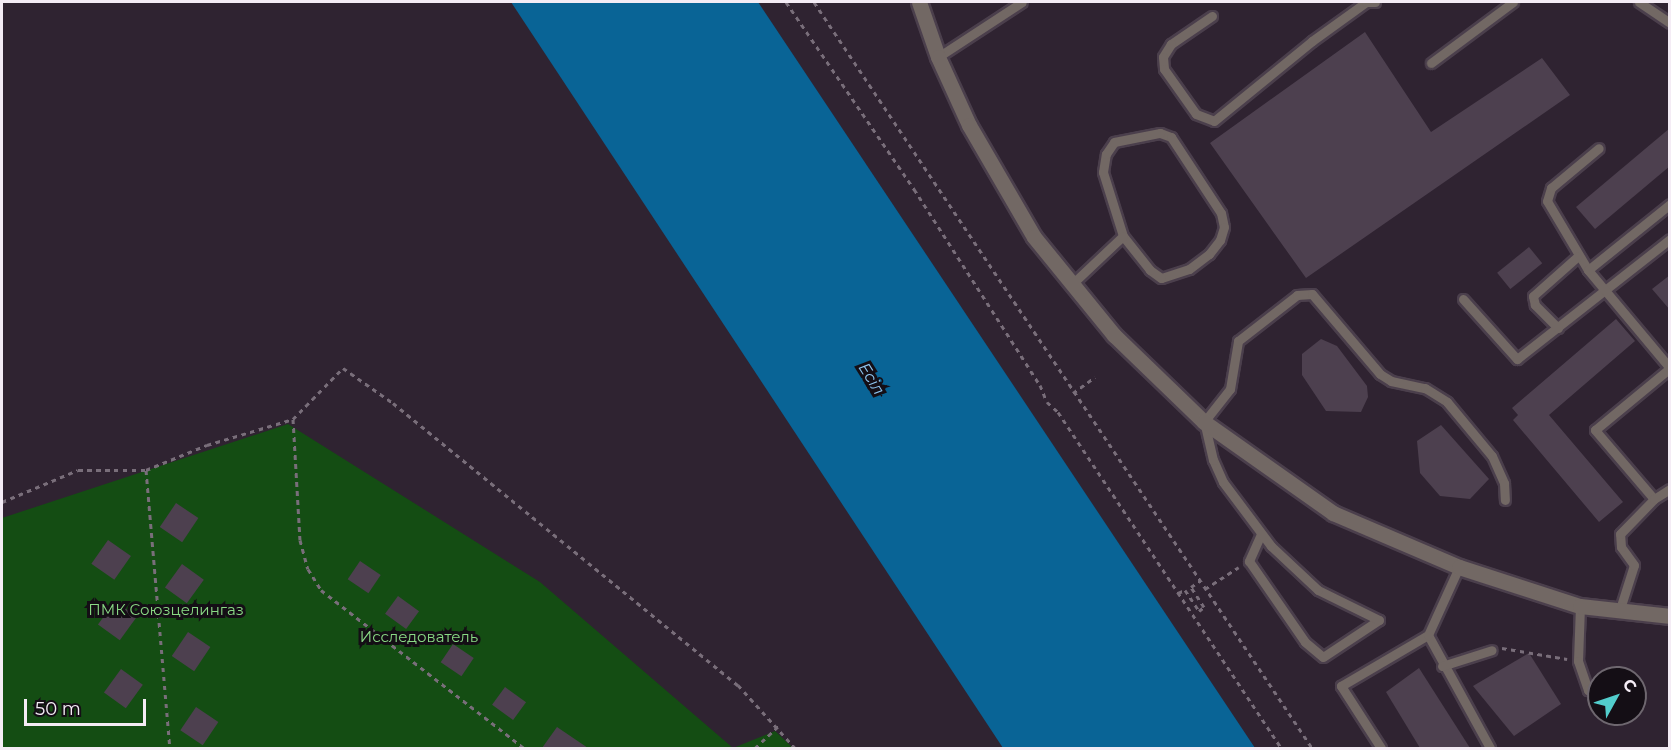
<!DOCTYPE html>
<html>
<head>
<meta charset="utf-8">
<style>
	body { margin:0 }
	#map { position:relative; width:1671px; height:750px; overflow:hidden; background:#2f2331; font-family:Montserrat,sans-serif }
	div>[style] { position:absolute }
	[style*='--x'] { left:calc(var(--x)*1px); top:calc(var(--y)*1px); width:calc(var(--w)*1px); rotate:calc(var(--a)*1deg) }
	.green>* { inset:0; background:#144d13 }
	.water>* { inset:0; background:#096496 }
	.building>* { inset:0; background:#4d404f; transform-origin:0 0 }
	.path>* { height:3px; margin-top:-1.5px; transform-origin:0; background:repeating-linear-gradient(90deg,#796e7a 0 4.5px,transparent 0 9px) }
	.roads { filter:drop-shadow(2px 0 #4b3f4c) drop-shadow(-2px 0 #4b3f4c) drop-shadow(0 2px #4b3f4c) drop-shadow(0 -2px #4b3f4c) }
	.service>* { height:9px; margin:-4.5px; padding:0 4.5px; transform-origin:4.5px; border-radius:4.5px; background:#726864 }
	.minor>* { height:15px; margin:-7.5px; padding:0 7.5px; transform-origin:7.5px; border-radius:7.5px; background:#726864 }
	span { translate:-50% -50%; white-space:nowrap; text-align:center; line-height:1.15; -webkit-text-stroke:6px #140e15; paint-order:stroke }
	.park-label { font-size:15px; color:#8ada85 }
	.water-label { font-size:16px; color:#8fc7f2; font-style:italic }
	.frame { position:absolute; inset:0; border:3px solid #f4ecf5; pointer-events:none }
	.north { position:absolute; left:1587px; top:666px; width:60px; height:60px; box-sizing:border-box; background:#140e15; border:2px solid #6e676f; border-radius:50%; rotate:50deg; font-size:16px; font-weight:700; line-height:24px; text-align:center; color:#f4ecf5 }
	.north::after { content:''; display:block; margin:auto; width:21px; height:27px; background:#52cdcc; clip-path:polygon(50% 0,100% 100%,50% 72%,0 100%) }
	.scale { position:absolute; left:24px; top:699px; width:122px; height:27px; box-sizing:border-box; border:3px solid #f4ecf5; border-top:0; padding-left:8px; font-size:18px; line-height:21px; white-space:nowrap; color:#f4ecf5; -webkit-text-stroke:4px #140e15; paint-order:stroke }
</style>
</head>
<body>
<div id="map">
	<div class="green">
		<i style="clip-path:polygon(288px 424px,540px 582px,733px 748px,775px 731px,793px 748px,2px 748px,2px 518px)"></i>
	</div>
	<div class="water">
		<i style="clip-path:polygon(511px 2px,758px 2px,1255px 748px,1003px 748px)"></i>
	</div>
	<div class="building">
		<i style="clip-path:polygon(1365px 32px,1431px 132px,1542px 58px,1570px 95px,1306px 278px,1210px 143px)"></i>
		<i style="clip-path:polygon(1670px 128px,1670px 166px,1595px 229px,1576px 207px)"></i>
		<i style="left:1529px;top:247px;width:21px;height:41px;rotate:51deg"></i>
		<i style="clip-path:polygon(1670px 275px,1670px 310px,1652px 289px)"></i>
		<i style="clip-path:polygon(1616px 319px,1635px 341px,1549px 415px,1623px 502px,1599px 522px,1513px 420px,1518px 415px,1512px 408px)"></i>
		<i style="clip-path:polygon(1321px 339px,1337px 346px,1367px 386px,1368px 397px,1361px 412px,1326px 411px,1302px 375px,1302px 354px)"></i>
		<i style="clip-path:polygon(1441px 425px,1489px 479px,1470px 499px,1440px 496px,1420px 473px,1417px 441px)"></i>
		<i style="left:176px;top:503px;width:27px;height:29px;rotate:34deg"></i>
		<i style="left:108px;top:540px;width:28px;height:29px;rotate:35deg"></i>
		<i style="left:360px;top:561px;width:25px;height:22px;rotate:34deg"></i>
		<i style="left:182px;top:564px;width:27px;height:29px;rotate:36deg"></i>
		<i style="left:398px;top:596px;width:26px;height:22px;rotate:36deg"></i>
		<i style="left:115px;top:601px;width:27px;height:29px;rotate:36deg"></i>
		<i style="left:188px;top:632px;width:27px;height:29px;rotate:34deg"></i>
		<i style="left:453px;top:644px;width:25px;height:22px;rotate:34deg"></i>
		<i style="clip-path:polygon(1529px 653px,1561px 704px,1514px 736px,1473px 686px)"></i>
		<i style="clip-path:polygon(1419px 668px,1470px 748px,1420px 748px,1386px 692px)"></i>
		<i style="left:121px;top:669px;width:27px;height:29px;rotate:36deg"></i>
		<i style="left:505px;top:687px;width:26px;height:22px;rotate:36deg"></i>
		<i style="left:196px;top:707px;width:27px;height:28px;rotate:34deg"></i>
		<i style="clip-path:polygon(557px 727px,588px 748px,542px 748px)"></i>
	</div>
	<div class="path">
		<i style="--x:786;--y:2;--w:227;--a:55.6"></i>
		<i style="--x:914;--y:189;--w:233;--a:57.3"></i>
		<i style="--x:1040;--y:385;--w:18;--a:68"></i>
		<i style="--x:1047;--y:402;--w:15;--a:42"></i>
		<i style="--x:1058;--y:412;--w:403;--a:56.4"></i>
		<i style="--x:814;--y:2;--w:897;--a:56.27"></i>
		<i style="--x:1073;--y:393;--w:27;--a:-36"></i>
		<i style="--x:293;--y:419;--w:121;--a:86.7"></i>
		<i style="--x:300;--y:540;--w:30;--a:75"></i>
		<i style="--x:308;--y:569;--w:25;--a:58"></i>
		<i style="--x:321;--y:590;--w:257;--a:37.9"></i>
		<i style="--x:146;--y:470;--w:279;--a:85.1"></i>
		<i style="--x:2;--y:502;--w:82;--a:-22.8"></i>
		<i style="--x:78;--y:470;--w:68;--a:0"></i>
		<i style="--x:146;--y:470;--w:66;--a:-22.3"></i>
		<i style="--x:207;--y:445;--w:90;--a:-16.8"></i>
		<i style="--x:293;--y:419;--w:71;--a:-45.6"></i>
		<i style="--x:343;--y:368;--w:61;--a:35"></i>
		<i style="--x:393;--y:403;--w:446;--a:39.3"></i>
		<i style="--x:738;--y:685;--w:85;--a:47.9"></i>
		<i style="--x:1205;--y:589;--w:40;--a:-32.9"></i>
		<i style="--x:1178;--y:593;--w:8;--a:-23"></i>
		<i style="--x:1185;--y:590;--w:25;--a:56"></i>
		<i style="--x:1199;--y:611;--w:6;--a:-39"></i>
		<i style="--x:1204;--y:607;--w:24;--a:-123"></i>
		<i style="--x:1191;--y:587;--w:11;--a:-34"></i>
		<i style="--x:1502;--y:648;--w:66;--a:9.6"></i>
		<i style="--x:755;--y:748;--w:33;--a:-43"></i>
	</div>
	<div class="roads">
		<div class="service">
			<i style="--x:1639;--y:2;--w:37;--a:34"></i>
			<i style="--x:1212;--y:16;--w:50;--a:145.7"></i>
			<i style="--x:1171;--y:44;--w:15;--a:122"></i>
			<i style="--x:1163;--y:57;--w:12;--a:85"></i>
			<i style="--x:1164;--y:69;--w:55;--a:54.6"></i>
			<i style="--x:1196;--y:114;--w:19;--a:21"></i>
			<i style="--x:1214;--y:121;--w:127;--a:-39.2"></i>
			<i style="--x:1312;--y:41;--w:67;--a:-35.8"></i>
			<i style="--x:1366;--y:2;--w:9;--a:0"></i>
			<i style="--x:938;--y:57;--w:100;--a:-33.2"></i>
			<i style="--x:1431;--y:63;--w:102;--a:-36.6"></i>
			<i style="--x:1160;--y:133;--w:12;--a:20"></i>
			<i style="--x:1171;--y:137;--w:91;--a:56.7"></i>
			<i style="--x:1221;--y:213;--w:14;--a:78"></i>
			<i style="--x:1224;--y:227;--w:14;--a:107"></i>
			<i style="--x:1220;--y:240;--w:18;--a:128"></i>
			<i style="--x:1209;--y:254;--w:25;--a:143"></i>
			<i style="--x:1189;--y:269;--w:29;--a:162"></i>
			<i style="--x:1161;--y:278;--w:14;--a:-144"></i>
			<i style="--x:1150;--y:270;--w:43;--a:-128.5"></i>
			<i style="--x:1123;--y:236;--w:67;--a:-107.4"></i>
			<i style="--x:1103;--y:172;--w:18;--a:-81"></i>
			<i style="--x:1106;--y:154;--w:14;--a:-56"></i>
			<i style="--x:1114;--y:142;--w:47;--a:-11.1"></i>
			<i style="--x:1588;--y:270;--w:80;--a:-120.7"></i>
			<i style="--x:1547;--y:201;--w:14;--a:-73"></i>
			<i style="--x:1551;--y:188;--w:62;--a:-39.8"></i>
			<i style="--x:1071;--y:285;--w:71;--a:-43.3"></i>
			<i style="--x:1463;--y:299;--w:81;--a:48"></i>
			<i style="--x:1517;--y:359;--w:194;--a:-38.1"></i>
			<i style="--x:1558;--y:328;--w:33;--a:-135"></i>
			<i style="--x:1535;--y:305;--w:9;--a:-103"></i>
			<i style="--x:1533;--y:296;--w:59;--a:-41.6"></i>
			<i style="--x:1654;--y:499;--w:91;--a:-130.5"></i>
			<i style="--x:1595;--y:430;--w:97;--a:-39.6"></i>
			<i style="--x:1670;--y:368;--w:128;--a:-129.9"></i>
			<i style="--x:1588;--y:270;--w:105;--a:-38.8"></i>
			<i style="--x:1261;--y:534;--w:30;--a:114"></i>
			<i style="--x:1249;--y:561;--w:98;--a:55.3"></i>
			<i style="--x:1305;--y:642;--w:23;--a:40"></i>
			<i style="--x:1323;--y:657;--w:67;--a:-33.5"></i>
			<i style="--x:1379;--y:620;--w:68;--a:-153.8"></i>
			<i style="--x:1318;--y:590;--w:64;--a:-136.9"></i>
			<i style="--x:1271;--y:546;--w:80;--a:-126.9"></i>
			<i style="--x:1223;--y:482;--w:24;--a:-114"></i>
			<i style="--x:1213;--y:460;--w:39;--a:-103"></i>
			<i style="--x:1204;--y:422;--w:42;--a:-51.8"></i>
			<i style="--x:1230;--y:389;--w:49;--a:-80.5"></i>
			<i style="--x:1238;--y:341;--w:75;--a:-37.9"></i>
			<i style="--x:1297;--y:295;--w:15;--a:-4"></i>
			<i style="--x:1312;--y:294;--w:105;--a:49.6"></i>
			<i style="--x:1380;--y:374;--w:13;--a:32"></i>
			<i style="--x:1391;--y:381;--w:35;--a:12"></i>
			<i style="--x:1425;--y:388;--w:26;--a:32"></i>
			<i style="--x:1447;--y:402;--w:70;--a:50.2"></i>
			<i style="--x:1492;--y:456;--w:30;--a:66"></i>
			<i style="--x:1504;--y:483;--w:17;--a:87"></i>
			<i style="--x:1580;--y:606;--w:55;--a:92.1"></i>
			<i style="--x:1578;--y:661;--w:31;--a:71"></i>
			<i style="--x:1588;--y:690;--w:13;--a:-32"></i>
			<i style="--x:1619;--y:612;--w:49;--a:-72.3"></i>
			<i style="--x:1634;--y:565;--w:22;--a:-126"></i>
			<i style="--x:1621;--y:547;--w:13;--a:-94"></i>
			<i style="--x:1620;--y:534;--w:49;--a:-45.8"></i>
			<i style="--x:1654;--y:499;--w:19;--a:-32"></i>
			<i style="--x:1428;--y:635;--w:129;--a:61.2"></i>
			<i style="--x:1442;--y:666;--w:52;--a:-17.7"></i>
			<i style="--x:1607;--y:678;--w:4;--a:-27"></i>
			<i style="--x:1381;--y:748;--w:74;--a:-122.8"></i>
			<i style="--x:1341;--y:686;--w:101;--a:-30.4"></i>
			<i style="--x:1428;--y:635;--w:75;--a:-65.5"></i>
		</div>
		<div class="minor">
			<i style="--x:919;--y:2;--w:58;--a:70.9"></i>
			<i style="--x:938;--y:57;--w:75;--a:65.5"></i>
			<i style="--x:969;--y:125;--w:129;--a:59.9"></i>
			<i style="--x:1034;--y:237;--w:127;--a:50.8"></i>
			<i style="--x:1114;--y:335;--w:125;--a:44"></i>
			<i style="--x:1204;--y:422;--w:158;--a:35.2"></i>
			<i style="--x:1333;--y:513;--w:137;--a:23.2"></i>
			<i style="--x:1459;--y:567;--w:127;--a:17.9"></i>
			<i style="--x:1580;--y:606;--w:91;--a:6.3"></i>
		</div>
	</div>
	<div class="park-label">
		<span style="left:166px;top:610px">ПМК Союзцелингаз</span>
		<span style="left:419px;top:637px">Исследователь</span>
	</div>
	<div class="water-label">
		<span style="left:871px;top:379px;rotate:58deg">Есіл</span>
	</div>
	<div class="frame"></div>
	<div class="north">С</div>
	<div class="scale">50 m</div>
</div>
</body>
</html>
